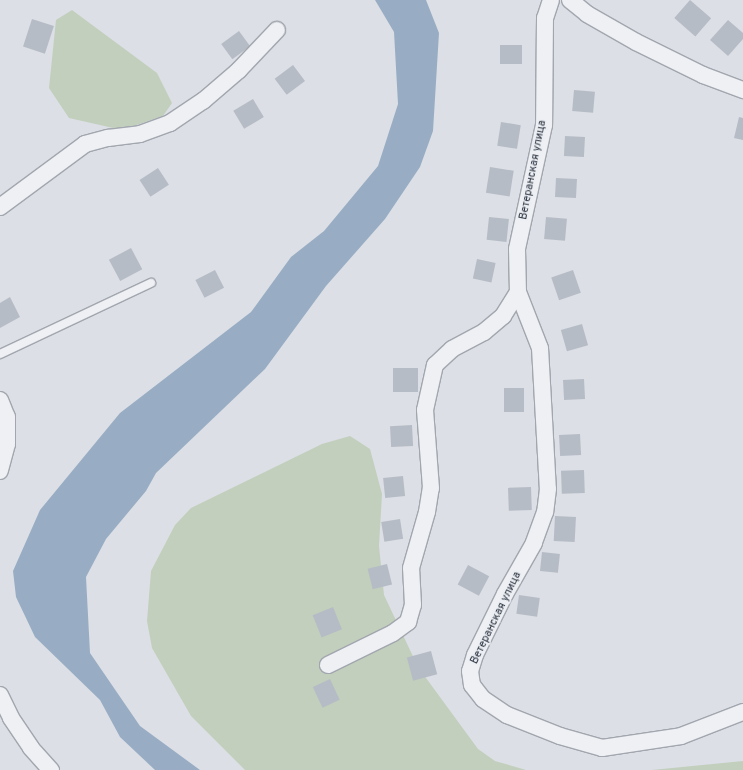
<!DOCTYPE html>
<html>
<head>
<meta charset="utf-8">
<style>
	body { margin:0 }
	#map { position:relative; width:743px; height:770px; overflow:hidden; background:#dcdfe5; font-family:Overpass,sans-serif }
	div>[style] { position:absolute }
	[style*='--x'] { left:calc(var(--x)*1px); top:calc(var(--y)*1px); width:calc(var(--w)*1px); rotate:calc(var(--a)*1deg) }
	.green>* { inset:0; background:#c2cfbd }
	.water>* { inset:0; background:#98adc4 }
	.building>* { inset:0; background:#b6bcc5; transform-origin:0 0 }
	.roads { filter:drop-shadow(1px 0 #a2a6ae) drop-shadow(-1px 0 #a2a6ae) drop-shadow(0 1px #a2a6ae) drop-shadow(0 -1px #a2a6ae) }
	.lane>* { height:8px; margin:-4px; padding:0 4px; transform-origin:4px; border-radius:4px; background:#eef0f4 }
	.street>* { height:16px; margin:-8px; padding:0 8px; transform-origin:8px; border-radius:8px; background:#eef0f4 }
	span { translate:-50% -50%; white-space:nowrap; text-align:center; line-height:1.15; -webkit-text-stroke:3px #ebeef3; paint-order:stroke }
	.street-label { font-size:11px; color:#262e3a }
</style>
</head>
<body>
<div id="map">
	<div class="green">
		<i style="clip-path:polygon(72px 10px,157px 73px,172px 103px,163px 116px,122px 130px,69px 118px,49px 88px,56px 20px)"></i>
		<i style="clip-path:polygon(350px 436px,370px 449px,382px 494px,379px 546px,384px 595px,418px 667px,478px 749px,495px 761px,526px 770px,245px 770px,191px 716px,152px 648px,147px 621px,151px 571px,175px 525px,191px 508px,322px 444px)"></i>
		<i style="clip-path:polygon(743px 761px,743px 770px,652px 770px)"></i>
	</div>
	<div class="water">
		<i style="clip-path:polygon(375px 0,426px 0,439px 33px,433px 131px,420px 167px,385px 219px,326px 286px,265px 369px,156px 473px,146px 491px,106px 539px,86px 577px,90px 653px,140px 726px,200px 770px,155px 770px,120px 737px,100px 700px,35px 637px,16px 597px,13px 571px,40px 510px,120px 413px,251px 312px,291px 257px,324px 231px,378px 166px,398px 104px,394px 32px)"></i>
	</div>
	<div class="building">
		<i style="left:690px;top:0;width:28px;height:24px;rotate:41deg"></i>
		<i style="left:32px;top:19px;width:23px;height:29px;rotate:18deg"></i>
		<i style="clip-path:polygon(728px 20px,743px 33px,743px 39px,728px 56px,710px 40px)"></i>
		<i style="left:239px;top:31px;width:19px;height:22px;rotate:54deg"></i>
		<i style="left:500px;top:45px;width:22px;height:19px"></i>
		<i style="left:293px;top:65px;width:20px;height:23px;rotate:53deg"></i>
		<i style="left:574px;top:90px;width:21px;height:21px;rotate:5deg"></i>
		<i style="left:253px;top:99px;width:21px;height:23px;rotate:59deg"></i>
		<i style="clip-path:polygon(739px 117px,743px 118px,743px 140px,734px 138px)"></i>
		<i style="left:501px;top:122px;width:20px;height:24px;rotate:9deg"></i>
		<i style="left:565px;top:136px;width:20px;height:20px;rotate:3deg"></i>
		<i style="left:490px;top:167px;width:24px;height:26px;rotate:9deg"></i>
		<i style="left:158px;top:168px;width:20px;height:22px;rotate:57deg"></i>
		<i style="left:556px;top:178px;width:21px;height:19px;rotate:3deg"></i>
		<i style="left:489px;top:217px;width:20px;height:23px;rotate:6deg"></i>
		<i style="left:546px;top:217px;width:21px;height:22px;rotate:5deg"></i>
		<i style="left:131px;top:248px;width:24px;height:25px;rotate:62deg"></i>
		<i style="left:477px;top:259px;width:19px;height:20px;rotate:12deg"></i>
		<i style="left:215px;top:270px;width:20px;height:22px;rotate:63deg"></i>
		<i style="left:573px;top:270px;width:24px;height:23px;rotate:71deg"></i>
		<i style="clip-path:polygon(10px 297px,20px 317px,0 328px,0 303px)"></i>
		<i style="left:582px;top:324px;width:22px;height:22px;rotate:74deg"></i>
		<i style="left:393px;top:368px;width:25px;height:24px"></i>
		<i style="left:584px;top:379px;width:20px;height:21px;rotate:87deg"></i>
		<i style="left:504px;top:388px;width:20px;height:24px"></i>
		<i style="left:412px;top:425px;width:21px;height:22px;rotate:87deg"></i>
		<i style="left:580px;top:434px;width:21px;height:21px;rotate:87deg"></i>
		<i style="left:584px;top:470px;width:23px;height:23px;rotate:88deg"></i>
		<i style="left:403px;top:476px;width:20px;height:20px;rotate:84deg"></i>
		<i style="left:531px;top:487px;width:23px;height:23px;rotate:88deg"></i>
		<i style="left:555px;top:516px;width:21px;height:25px;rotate:3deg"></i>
		<i style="left:400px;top:519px;width:20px;height:19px;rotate:81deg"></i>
		<i style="left:542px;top:552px;width:18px;height:19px;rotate:6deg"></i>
		<i style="left:387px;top:564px;width:21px;height:20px;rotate:76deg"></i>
		<i style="left:468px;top:565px;width:24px;height:22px;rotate:28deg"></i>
		<i style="left:519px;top:595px;width:21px;height:19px;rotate:8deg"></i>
		<i style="left:333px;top:607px;width:24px;height:22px;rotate:68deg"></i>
		<i style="left:431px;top:651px;width:24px;height:25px;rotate:75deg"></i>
		<i style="left:330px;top:679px;width:23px;height:19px;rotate:65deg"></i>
	</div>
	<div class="roads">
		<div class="lane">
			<i style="--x:0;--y:354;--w:167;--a:-25.2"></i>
		</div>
		<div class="street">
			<i style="--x:551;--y:0;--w:19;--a:108"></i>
			<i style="--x:545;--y:18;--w:107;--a:90.5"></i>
			<i style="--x:544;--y:125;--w:127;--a:102.3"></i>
			<i style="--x:517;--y:249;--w:43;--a:88.7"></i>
			<i style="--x:518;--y:292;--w:60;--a:68.6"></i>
			<i style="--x:540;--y:348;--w:141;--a:86.8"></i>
			<i style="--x:548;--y:489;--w:23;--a:97"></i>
			<i style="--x:545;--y:512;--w:33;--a:110"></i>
			<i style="--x:534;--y:543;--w:59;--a:119.6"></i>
			<i style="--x:505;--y:594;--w:68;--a:116.2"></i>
			<i style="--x:475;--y:655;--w:17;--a:107"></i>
			<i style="--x:470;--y:671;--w:14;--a:82"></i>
			<i style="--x:472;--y:685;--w:18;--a:52"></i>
			<i style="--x:483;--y:699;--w:29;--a:34"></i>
			<i style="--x:507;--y:715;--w:57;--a:21.6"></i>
			<i style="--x:560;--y:736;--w:44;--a:15.9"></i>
			<i style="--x:602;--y:748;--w:80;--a:-8.6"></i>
			<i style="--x:681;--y:736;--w:66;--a:-21.2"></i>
			<i style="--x:570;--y:0;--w:22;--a:39"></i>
			<i style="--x:587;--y:14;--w:56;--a:29.7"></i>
			<i style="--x:636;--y:42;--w:75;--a:26.2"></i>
			<i style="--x:703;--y:75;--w:43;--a:20.6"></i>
			<i style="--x:0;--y:207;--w:106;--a:-36.5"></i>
			<i style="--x:85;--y:144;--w:24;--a:-15"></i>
			<i style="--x:108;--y:138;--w:32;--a:-7"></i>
			<i style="--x:140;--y:134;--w:32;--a:-20"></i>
			<i style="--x:170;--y:123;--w:40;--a:-34"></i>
			<i style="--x:203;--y:101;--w:48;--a:-40.7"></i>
			<i style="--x:239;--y:70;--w:55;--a:-46.5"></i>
			<i style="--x:0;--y:400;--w:18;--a:68"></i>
			<i style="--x:7;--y:417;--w:27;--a:90"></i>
			<i style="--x:7;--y:444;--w:28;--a:105"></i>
			<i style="--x:328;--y:665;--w:72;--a:-26.2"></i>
			<i style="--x:393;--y:633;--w:19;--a:-36"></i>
			<i style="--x:408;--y:622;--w:18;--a:-74"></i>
			<i style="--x:413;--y:605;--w:37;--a:-93"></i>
			<i style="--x:411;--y:568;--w:58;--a:-74.1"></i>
			<i style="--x:427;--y:512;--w:24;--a:-81"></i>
			<i style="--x:431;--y:488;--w:78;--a:-94.4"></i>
			<i style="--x:425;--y:410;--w:46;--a:-77.5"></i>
			<i style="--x:435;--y:365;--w:23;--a:-43"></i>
			<i style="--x:452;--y:349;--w:36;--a:-28"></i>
			<i style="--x:484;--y:332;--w:25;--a:-40"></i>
			<i style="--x:503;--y:316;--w:28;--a:-58"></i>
			<i style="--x:0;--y:695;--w:25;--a:64"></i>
			<i style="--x:11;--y:718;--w:36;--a:56"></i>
			<i style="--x:31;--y:748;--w:30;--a:48"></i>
		</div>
	</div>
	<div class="street-label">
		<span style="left:533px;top:170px;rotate:-79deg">Ветеранская улица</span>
		<span style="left:496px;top:618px;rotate:-64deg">Ветеранская улица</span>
	</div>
</div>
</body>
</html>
